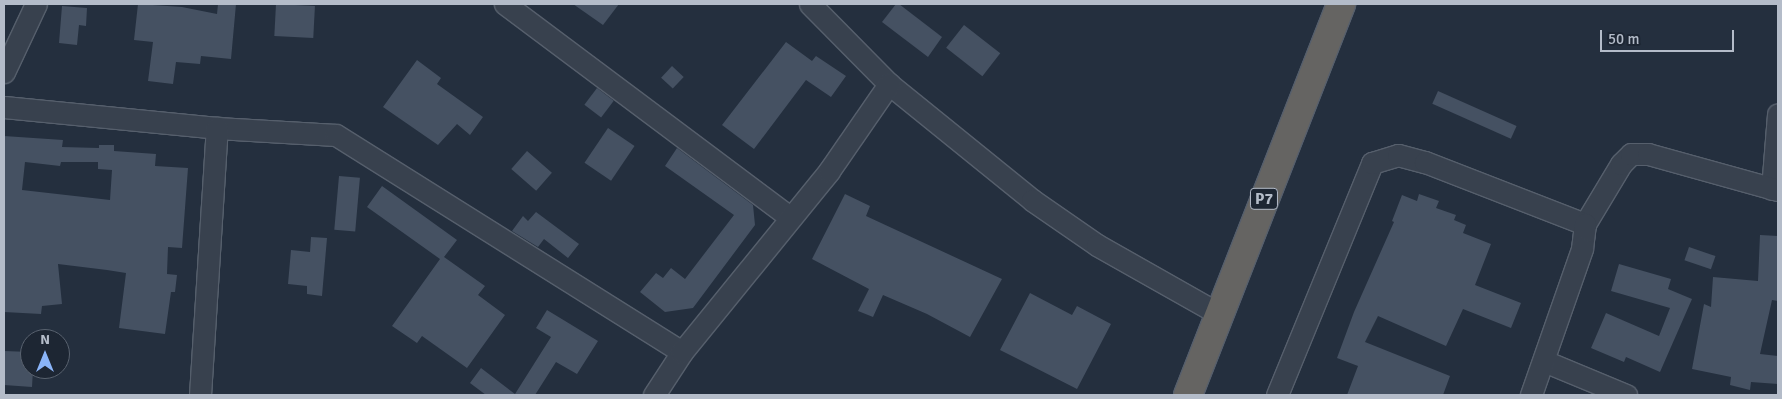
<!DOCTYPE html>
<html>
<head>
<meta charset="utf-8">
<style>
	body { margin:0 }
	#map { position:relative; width:1782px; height:399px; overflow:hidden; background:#242f3e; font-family:Signika,sans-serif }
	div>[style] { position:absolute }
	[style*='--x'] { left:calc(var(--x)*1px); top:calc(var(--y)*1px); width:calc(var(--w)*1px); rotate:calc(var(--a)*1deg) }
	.building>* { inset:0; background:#455162; transform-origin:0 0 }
	.roads { filter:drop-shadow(1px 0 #565f6c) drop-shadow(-1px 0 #565f6c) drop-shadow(0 1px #565f6c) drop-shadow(0 -1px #565f6c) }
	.minor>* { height:21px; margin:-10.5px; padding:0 10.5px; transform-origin:10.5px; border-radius:10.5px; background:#38414e }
	.trunk>* { height:28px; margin:-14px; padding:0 14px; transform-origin:14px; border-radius:14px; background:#656462 }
	span { translate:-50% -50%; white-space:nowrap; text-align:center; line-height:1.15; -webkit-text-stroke:4.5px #1d2633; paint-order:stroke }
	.shield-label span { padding:1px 4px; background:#1d2633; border:1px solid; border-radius:4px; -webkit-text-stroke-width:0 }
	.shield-label { font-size:16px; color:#b4bcc9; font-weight:700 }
	.frame { position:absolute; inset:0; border:5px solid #b4bcc9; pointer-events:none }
	.north { position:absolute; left:20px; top:329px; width:50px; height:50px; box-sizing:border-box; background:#1d2633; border:1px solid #59626f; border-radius:50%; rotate:0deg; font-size:14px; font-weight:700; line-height:20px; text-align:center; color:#b4bcc9 }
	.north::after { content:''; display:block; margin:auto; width:18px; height:22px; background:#8ab4f8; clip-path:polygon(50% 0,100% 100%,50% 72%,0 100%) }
	.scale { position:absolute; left:1600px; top:30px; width:134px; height:22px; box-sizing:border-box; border:2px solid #b4bcc9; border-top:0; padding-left:6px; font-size:15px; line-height:18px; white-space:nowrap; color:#b4bcc9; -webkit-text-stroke:4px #1d2633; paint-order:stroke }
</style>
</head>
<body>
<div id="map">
	<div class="building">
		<i style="clip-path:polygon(138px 4px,182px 7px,217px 14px,218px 4px,236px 4px,231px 59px,201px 56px,200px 64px,176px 62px,173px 84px,148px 81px,153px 42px,134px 40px)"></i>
		<i style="left:276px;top:4px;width:39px;height:32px;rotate:3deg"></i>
		<i style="clip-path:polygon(573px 4px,619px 4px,603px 25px)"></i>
		<i style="clip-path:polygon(896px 4px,899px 4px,942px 37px,928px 57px,882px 22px)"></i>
		<i style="clip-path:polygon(62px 6px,87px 8px,86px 26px,79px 25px,77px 45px,59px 43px)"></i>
		<i style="left:964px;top:25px;width:46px;height:29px;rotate:38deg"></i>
		<i style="clip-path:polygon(786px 42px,812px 61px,816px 56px,846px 76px,831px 97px,806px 80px,754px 149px,722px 125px)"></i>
		<i style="clip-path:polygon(417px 60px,441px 78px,437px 84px,483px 117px,470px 135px,457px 124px,438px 145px,383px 107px)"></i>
		<i style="left:672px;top:66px;width:16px;height:16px;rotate:43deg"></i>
		<i style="left:597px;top:88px;width:21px;height:21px;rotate:37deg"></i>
		<i style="left:1438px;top:91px;width:86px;height:14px;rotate:24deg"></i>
		<i style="left:608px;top:128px;width:32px;height:42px;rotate:34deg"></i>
		<i style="clip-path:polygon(evenodd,4px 136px,63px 140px,62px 147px,99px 148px,99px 145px,114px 145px,114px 151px,156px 154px,155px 166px,188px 168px,182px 248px,168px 247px,167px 274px,177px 275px,175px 292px,171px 292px,165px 334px,119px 328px,126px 273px,107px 270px,58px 264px,62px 304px,42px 306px,41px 314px,4px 312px,4px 136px,25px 162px,60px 166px,61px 162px,98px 162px,98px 169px,112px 170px,110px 200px,22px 190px,25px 162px)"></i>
		<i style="clip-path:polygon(677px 148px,753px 205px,755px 225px,693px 308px,665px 312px,640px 292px,656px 273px,663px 278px,671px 268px,685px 279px,734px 215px,665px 166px)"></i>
		<i style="left:527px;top:151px;width:33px;height:24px;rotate:41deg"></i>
		<i style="left:339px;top:176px;width:21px;height:54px;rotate:5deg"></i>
		<i style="clip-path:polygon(382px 186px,457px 240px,444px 257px,485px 286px,478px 295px,505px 315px,467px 368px,422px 336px,417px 343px,392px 326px,440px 259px,367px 207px)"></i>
		<i style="clip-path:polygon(845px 194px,870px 206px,866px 216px,1002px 279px,970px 337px,927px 314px,883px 295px,873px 317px,858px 311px,869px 289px,812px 259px)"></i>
		<i style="clip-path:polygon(1419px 194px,1439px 201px,1436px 208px,1456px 215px,1454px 220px,1466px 225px,1463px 233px,1491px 244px,1475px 285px,1521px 303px,1511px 328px,1463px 309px,1446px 346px,1378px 316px,1365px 342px,1450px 376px,1443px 395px,1347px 395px,1358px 366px,1337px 358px,1354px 312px,1394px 222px,1392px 221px,1402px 195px,1417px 201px)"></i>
		<i style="clip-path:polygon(536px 212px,579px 244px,568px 258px,544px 239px,538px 247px,512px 231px,523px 216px,528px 221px)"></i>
		<i style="clip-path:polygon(1760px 235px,1778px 236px,1778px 301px,1772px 300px,1760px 354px,1778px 356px,1778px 384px,1751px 382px,1750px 390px,1730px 385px,1731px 377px,1692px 369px,1704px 304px,1711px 307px,1713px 277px,1758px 281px)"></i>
		<i style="clip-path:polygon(311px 237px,327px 238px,322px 296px,307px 294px,307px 286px,288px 284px,291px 250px,310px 252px)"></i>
		<i style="left:1689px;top:247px;width:28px;height:14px;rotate:19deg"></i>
		<i style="clip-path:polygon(1619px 264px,1671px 279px,1668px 289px,1692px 299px,1660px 372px,1626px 357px,1624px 362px,1591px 348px,1606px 313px,1659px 336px,1670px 308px,1611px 291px)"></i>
		<i style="clip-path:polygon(1030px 293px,1072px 315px,1077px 306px,1111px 324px,1077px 389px,1000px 350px)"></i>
		<i style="clip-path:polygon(547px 310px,598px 341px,577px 374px,556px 362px,535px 395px,486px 395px,470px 383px,481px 368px,515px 394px,551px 337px,536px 328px)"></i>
		<i style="clip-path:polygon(4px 351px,30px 352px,30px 369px,33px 369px,32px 387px,4px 385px)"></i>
	</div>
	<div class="roads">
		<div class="minor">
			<i style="--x:505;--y:4;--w:356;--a:36.8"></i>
			<i style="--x:810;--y:4;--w:112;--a:45.4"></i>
			<i style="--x:889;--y:84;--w:184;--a:39"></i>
			<i style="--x:1032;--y:200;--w:79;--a:34.7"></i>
			<i style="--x:1097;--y:245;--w:140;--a:29.5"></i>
			<i style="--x:4;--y:72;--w:75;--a:-64.8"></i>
			<i style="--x:4;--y:107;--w:214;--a:5.6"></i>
			<i style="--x:217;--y:128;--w:119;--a:3.4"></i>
			<i style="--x:336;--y:135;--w:408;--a:32.1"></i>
			<i style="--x:1772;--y:189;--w:75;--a:-85.4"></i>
			<i style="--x:1585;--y:224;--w:70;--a:-59"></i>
			<i style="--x:1621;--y:164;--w:14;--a:-45"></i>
			<i style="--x:1631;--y:154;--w:17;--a:0"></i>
			<i style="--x:1648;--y:154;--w:135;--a:15.5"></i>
			<i style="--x:1544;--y:361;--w:89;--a:22.5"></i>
			<i style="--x:200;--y:395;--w:268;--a:-86.4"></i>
			<i style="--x:654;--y:395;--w:51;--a:-56.9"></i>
			<i style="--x:682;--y:352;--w:233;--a:-50.9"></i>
			<i style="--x:829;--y:171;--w:106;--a:-55.4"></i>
			<i style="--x:1277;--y:395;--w:251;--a:-67.7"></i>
			<i style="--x:1372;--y:163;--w:27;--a:-17"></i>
			<i style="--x:1398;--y:155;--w:28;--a:15"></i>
			<i style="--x:1425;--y:162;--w:172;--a:21.2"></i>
			<i style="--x:1585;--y:224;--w:25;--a:97"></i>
			<i style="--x:1582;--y:249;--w:155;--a:109.3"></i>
		</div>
		<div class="trunk">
			<i style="--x:1188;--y:395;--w:420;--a:-68.6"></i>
		</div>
	</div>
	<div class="shield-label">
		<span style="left:1264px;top:199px">P7</span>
	</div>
	<div class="frame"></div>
	<div class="north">N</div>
	<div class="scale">50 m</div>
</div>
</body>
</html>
